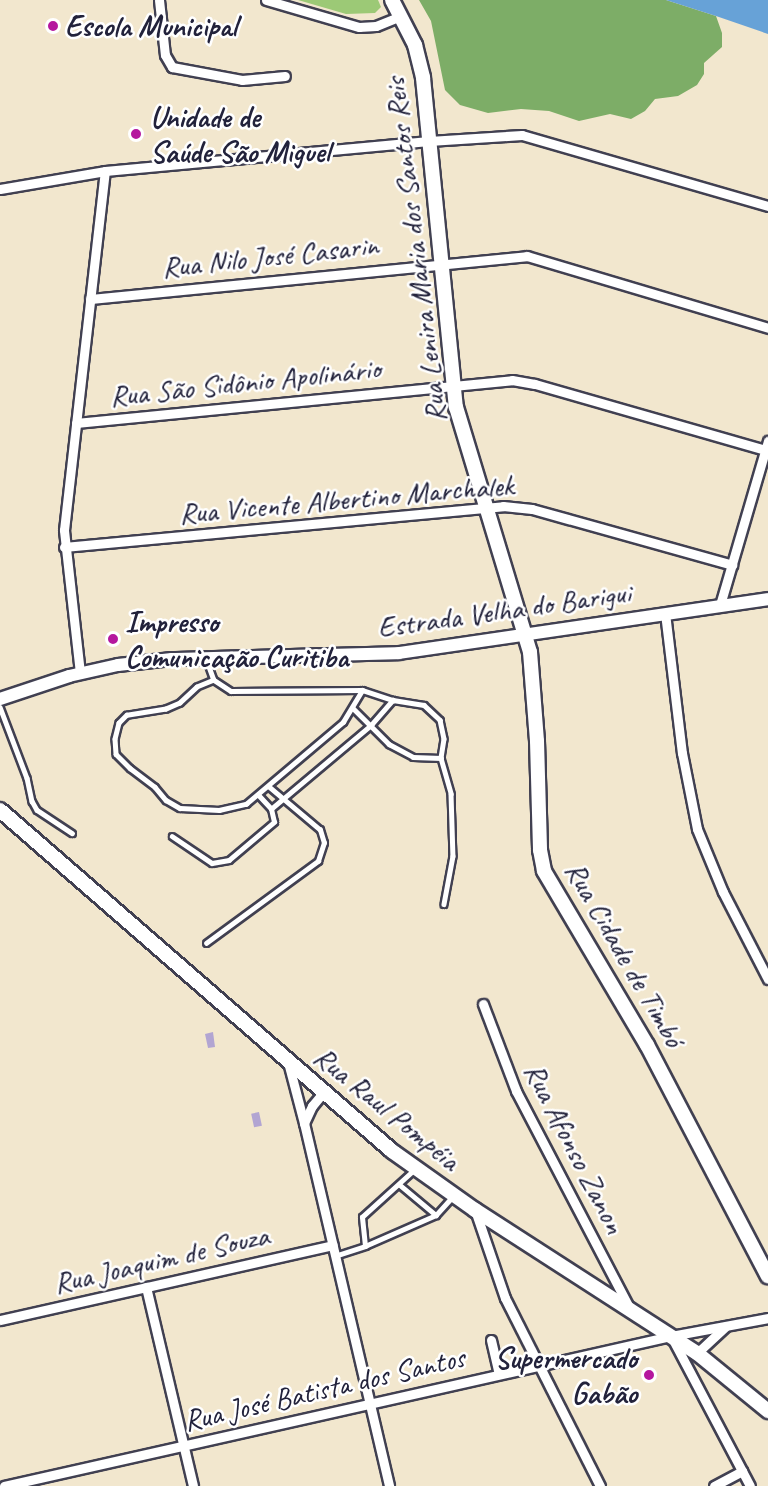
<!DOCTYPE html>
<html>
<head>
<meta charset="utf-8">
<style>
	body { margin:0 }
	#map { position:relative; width:768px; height:1486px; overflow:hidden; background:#f2e7ce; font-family:Caveat,sans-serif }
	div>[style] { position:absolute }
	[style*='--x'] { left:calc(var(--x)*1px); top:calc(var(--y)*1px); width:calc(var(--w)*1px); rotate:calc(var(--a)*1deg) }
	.green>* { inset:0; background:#9cc976 }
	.forest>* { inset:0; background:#7dad67 }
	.water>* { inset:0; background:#67a2d7 }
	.building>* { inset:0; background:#b2a5d2; transform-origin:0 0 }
	.roads { filter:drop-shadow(2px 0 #414051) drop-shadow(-2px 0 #414051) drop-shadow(0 2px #414051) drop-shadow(0 -2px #414051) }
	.service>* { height:4.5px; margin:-2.25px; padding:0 2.25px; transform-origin:2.25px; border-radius:2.25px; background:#fff }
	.minor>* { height:9px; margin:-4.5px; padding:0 4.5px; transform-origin:4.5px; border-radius:4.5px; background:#fff }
	.tertiary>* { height:12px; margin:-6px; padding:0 6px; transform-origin:6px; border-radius:6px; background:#fff }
	.secondary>* { height:14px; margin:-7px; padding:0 7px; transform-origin:7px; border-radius:7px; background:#fff }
	.dots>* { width:16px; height:16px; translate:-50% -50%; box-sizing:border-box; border:3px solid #fff; border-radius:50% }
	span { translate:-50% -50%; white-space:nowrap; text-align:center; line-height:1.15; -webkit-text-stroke:5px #fff; paint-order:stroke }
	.poi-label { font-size:30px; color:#22223b; font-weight:700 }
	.left { translate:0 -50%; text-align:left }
	.right { translate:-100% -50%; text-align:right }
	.street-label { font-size:30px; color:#22223b }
</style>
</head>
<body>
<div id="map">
	<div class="green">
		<i style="clip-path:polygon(298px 0,378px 0,381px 7px,375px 13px,346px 14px)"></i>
	</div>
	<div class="forest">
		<i style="clip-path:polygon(419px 0,666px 0,716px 16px,722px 33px,722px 47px,704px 63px,704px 74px,697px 85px,678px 96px,655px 99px,645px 111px,631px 119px,610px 114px,579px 121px,549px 111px,521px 109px,488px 113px,460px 105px,445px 90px,431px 21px)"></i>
	</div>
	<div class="water">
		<i style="clip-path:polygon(666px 0,768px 0,768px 34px,716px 16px)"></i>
	</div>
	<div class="building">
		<i style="clip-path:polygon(213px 1032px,215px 1047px,208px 1048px,205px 1034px)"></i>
		<i style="left:259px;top:1112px;width:14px;height:8px;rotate:78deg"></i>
	</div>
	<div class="roads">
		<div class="service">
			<i style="--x:207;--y:661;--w:20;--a:70"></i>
			<i style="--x:214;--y:680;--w:20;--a:33"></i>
			<i style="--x:231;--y:691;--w:131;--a:-0.4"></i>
			<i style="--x:362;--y:690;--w:33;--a:18"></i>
			<i style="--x:393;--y:700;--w:31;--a:9"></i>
			<i style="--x:424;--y:705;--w:22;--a:43"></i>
			<i style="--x:440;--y:720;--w:19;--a:78"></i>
			<i style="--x:444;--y:739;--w:19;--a:99"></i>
			<i style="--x:441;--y:758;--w:37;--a:74"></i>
			<i style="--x:451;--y:794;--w:62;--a:88.2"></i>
			<i style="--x:453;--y:856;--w:49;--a:100.6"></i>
			<i style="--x:214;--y:680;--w:18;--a:158"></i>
			<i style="--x:197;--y:687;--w:23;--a:137"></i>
			<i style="--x:180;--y:703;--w:15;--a:157"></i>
			<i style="--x:166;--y:709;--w:39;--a:171"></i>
			<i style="--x:127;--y:715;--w:11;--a:135"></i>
			<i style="--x:119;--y:723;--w:16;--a:104"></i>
			<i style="--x:115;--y:739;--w:15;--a:86"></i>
			<i style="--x:116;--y:754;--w:20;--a:45"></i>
			<i style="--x:130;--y:768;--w:31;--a:37"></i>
			<i style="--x:155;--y:787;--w:17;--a:50"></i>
			<i style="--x:166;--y:800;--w:16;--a:30"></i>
			<i style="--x:180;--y:808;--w:39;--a:3"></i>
			<i style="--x:219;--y:810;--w:28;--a:-13"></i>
			<i style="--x:246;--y:804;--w:127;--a:-40.2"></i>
			<i style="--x:343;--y:722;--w:37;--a:-59"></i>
			<i style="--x:0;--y:707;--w:76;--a:69.2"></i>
			<i style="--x:27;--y:778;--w:24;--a:78"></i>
			<i style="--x:32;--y:801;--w:10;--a:61"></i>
			<i style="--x:37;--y:810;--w:42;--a:33.3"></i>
			<i style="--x:353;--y:708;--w:51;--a:45"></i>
			<i style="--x:389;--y:744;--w:27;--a:28"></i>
			<i style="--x:413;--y:757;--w:28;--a:2"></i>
			<i style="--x:271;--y:809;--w:131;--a:-40"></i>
			<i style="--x:371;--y:725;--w:33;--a:-49"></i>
			<i style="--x:172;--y:836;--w:48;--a:34"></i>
			<i style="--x:212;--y:863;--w:17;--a:-10"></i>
			<i style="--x:229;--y:860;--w:59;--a:-40.2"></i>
			<i style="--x:274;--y:822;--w:13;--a:-103"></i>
			<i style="--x:271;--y:809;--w:19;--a:-133"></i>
			<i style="--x:206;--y:943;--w:139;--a:-36.2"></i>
			<i style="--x:318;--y:861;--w:19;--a:-72"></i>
			<i style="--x:324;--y:843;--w:14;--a:-107"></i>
			<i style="--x:320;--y:830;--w:67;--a:-139.9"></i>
			<i style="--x:400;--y:1185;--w:47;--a:39.8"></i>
			<i style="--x:436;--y:1215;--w:25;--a:-48"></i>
			<i style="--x:365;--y:1246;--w:77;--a:-23.6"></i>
			<i style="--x:335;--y:1256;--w:32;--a:-18"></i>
			<i style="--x:365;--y:1246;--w:29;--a:-96"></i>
			<i style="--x:362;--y:1217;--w:72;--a:-42.2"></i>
		</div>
		<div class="minor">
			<i style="--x:159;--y:0;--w:55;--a:83.8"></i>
			<i style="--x:165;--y:55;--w:14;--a:60"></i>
			<i style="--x:172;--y:67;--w:71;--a:10.5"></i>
			<i style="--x:242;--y:80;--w:43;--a:-5.3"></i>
			<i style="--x:266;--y:0;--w:97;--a:16.2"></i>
			<i style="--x:359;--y:27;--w:17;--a:-3"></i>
			<i style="--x:376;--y:26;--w:27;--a:-22"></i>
			<i style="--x:0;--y:189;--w:107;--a:-9.7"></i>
			<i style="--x:105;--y:171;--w:325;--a:-5.3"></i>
			<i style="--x:429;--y:141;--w:93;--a:-3.7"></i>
			<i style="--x:522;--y:135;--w:256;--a:16.1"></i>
			<i style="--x:90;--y:299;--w:439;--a:-5.6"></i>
			<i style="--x:527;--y:256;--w:252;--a:16.6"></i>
			<i style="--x:76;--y:423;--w:438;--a:-5.6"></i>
			<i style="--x:512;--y:380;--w:23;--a:10"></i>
			<i style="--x:535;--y:384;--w:242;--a:16"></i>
			<i style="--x:64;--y:547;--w:441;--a:-5.3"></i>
			<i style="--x:503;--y:506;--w:29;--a:6"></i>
			<i style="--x:532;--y:509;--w:208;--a:15.6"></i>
			<i style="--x:720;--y:605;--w:171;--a:-73.7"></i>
			<i style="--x:665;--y:613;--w:141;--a:83.1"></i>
			<i style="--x:682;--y:753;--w:77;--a:78.8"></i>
			<i style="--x:697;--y:829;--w:68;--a:67.6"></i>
			<i style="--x:723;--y:892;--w:98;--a:62.7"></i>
			<i style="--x:80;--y:673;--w:144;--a:-96.4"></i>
			<i style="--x:64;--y:530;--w:361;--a:-83.5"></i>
			<i style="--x:483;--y:1004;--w:93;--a:69.2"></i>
			<i style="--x:516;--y:1091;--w:246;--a:62.4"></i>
			<i style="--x:288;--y:1062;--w:63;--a:75.3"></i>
			<i style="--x:304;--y:1123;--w:373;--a:76.8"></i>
			<i style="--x:304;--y:1123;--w:19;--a:-65"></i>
			<i style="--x:312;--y:1106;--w:17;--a:-50"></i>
			<i style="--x:475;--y:1210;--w:93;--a:71.2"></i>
			<i style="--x:505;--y:1298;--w:211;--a:63.2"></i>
			<i style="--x:146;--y:1287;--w:204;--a:76.7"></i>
			<i style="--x:0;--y:1320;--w:341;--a:-12.7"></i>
			<i style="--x:672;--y:1338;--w:167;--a:62.2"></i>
			<i style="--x:491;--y:1340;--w:35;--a:77"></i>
			<i style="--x:697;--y:1353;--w:38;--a:-43"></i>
			<i style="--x:4;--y:1486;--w:684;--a:-12.67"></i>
			<i style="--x:671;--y:1336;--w:99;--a:-10.5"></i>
			<i style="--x:714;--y:1486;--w:32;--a:-28"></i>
		</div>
		<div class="tertiary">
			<i style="--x:0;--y:699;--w:73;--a:-18.4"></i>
			<i style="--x:69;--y:676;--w:50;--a:-12.7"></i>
			<i style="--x:118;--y:665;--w:54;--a:-6.3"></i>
			<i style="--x:172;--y:659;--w:227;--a:-1.5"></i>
			<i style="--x:399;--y:653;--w:373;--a:-8.3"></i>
		</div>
		<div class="secondary">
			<i style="--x:392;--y:0;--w:51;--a:62.9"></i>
			<i style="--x:415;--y:45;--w:34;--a:76"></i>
			<i style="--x:423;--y:78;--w:331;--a:84.3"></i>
			<i style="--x:456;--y:407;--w:256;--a:73.2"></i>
			<i style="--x:530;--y:652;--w:89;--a:85.5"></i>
			<i style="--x:537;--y:741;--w:109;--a:88.4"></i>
			<i style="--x:540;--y:850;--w:21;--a:79"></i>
			<i style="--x:544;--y:871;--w:202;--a:59.4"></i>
			<i style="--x:647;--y:1045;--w:261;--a:62.4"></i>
			<i style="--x:0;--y:810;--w:520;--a:41.02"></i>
			<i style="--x:392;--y:1151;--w:102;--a:35.4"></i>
			<i style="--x:475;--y:1210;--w:264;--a:32.8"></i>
			<i style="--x:697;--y:1353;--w:92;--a:39.2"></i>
		</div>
	</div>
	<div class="dots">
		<i style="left:53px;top:26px;background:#b5179e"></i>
		<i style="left:136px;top:134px;background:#b5179e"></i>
		<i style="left:113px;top:639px;background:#b5179e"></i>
		<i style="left:649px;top:1375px;background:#b5179e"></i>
	</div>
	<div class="poi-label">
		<span class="left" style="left:65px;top:26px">Escola Municipal</span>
		<span class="left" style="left:150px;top:134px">Unidade de<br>Saúde São Miguel</span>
		<span class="left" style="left:125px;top:639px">Impresso<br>Comunicação Curitiba</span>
		<span class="right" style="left:637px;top:1375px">Supermercado<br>Gabão</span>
	</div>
	<div class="street-label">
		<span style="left:415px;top:250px;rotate:-97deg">Rua Lenira Maria dos Santos Reis</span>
		<span style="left:270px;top:256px;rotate:-6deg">Rua Nilo José Casarin</span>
		<span style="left:245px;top:382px;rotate:-6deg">Rua São Sidônio Apolinário</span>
		<span style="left:346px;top:499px;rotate:-5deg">Rua Vicente Albertino Marchalek</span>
		<span style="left:504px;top:610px;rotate:-8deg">Estrada Velha do Barigui</span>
		<span style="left:625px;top:954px;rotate:60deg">Rua Cidade de Timbó</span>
		<span style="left:387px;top:1108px;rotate:39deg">Rua Raul Pompéia</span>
		<span style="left:575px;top:1148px;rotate:63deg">Rua Afonso Zanon</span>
		<span style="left:161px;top:1259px;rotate:-13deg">Rua Joaquim de Souza</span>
		<span style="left:324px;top:1389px;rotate:-13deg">Rua José Batista dos Santos</span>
	</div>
</div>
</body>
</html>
